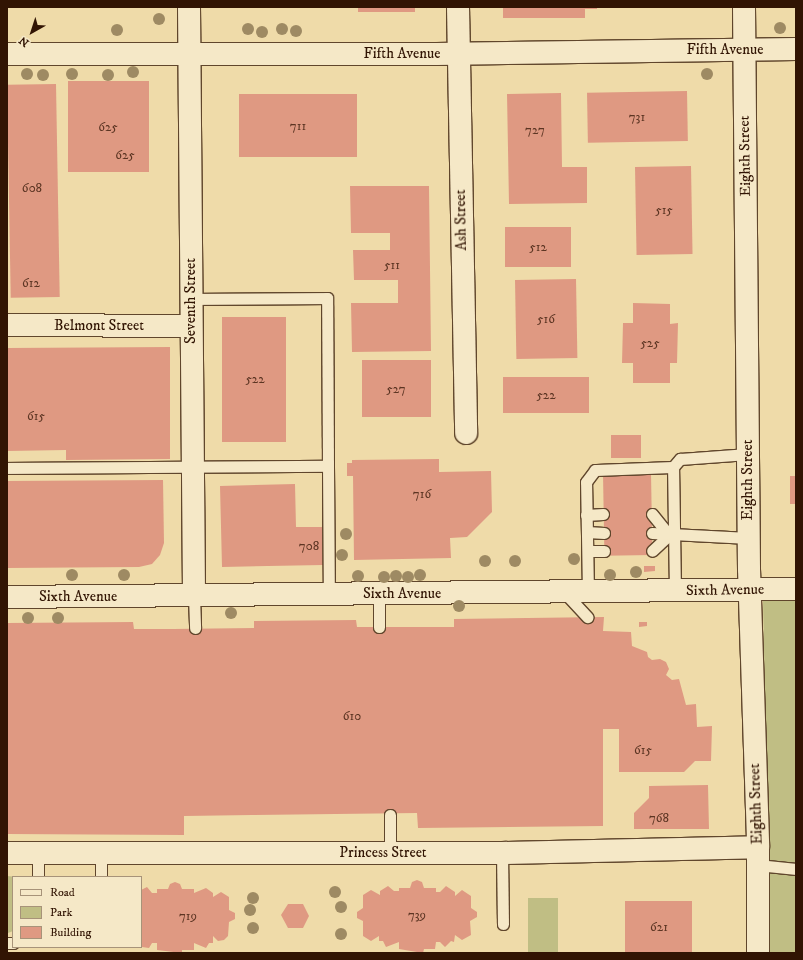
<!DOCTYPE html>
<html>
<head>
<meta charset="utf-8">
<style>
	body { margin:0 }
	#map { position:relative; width:803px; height:960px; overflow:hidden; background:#efdba9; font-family:"IM FELL DW Pica",serif }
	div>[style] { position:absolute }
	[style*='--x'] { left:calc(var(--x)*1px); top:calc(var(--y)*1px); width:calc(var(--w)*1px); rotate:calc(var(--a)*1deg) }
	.green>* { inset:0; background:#c0be84; transform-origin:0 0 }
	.building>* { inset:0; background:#df9982; transform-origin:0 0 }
	.roads { filter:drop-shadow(1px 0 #60462c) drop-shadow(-1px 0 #60462c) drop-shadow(0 1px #60462c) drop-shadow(0 -1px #60462c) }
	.service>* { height:11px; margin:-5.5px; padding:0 5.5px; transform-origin:5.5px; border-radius:5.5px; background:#f5e8c7 }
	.minor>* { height:22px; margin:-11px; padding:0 11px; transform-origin:11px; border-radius:11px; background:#f5e8c7 }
	.tertiary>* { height:22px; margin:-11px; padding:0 11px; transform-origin:11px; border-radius:11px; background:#f5e8c7 }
	.trees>* { width:12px; height:12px; margin:-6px; border-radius:50%; background:#9e8a63 }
	span { translate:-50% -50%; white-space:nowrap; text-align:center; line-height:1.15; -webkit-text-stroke:3px #f5e8c7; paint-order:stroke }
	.number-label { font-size:13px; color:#5c3523 }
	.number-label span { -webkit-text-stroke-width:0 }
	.street-label { font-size:15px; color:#311403 }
	.frame { position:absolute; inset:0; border:8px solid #311403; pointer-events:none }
	.legend { position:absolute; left:12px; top:876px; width:130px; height:72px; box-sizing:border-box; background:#f5e8c7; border:1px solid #a79379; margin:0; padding:5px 7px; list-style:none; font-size:12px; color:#311403 }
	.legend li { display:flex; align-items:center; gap:8px; height:20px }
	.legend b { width:20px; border:1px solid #a79379 }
	.north { position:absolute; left:12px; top:12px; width:40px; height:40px; -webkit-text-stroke:3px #f5e8c7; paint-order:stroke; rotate:219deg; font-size:11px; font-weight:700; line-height:16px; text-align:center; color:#311403 }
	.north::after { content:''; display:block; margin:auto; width:14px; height:18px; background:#311403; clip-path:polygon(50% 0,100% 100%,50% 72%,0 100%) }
</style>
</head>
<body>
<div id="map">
	<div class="green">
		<i style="clip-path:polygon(763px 601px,796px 601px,796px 953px,770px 953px)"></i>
		<i style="clip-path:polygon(7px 876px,18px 877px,13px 877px,13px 931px,8px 933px)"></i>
		<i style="left:528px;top:898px;width:30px;height:55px"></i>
	</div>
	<div class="building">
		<i style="left:358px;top:7px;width:57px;height:5px"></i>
		<i style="clip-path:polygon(503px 7px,597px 7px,597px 9px,585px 9px,585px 18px,503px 18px)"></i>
		<i style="left:149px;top:81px;width:91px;height:81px;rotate:90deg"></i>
		<i style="left:56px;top:84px;width:213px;height:49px;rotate:89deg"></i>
		<i style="left:687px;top:91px;width:50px;height:100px;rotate:89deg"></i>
		<i style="clip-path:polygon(561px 93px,562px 167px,587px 167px,587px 203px,509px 204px,507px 94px)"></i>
		<i style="left:239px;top:94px;width:118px;height:63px"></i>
		<i style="left:691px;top:166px;width:88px;height:56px;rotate:89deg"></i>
		<i style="clip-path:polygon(350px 186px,429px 186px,431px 351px,352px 352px,351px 303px,398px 303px,398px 280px,354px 280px,353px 250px,390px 250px,390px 233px,351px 233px)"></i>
		<i style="left:505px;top:227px;width:66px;height:40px"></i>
		<i style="left:576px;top:279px;width:79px;height:61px;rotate:89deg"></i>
		<i style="clip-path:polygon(633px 303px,670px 304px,670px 324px,678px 323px,677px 363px,670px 363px,670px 383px,633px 383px,633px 363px,622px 363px,623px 323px,633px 323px)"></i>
		<i style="left:222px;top:317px;width:64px;height:125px"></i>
		<i style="clip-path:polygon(170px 347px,170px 459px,66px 460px,66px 450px,7px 451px,7px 348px)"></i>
		<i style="left:362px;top:360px;width:69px;height:57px"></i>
		<i style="left:503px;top:377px;width:86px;height:36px"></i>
		<i style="left:611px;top:435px;width:30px;height:23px"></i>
		<i style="clip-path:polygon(439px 459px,439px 472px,491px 471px,492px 512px,467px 537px,450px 538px,451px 558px,354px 560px,353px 476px,347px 476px,347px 463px,352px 463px,352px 460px)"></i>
		<i style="left:651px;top:473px;width:82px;height:48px;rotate:89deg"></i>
		<i style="left:790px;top:476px;width:6px;height:28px"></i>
		<i style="clip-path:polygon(163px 480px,164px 543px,160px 555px,152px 564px,139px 567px,7px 568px,7px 481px)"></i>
		<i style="clip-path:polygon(295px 484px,296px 527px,322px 527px,323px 565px,222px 567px,220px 486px)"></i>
		<i style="clip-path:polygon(644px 566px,655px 566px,655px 571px,644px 572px)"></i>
		<i style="clip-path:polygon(604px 617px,603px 631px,631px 632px,632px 646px,647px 652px,648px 657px,652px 660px,660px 659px,666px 662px,669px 669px,666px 675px,672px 680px,679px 679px,686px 705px,696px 704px,697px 727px,712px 726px,711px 761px,695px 761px,684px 772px,619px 772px,619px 729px,603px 729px,603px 826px,418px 828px,417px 813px,252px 815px,184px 816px,184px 835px,7px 834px,7px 623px,133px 622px,134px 629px,173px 629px,254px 628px,254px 621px,356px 620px,357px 627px,454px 627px,454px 619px)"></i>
		<i style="clip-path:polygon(639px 622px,647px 622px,647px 626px,639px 627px)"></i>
		<i style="clip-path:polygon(708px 785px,709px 829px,634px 829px,634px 813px,649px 798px,649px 786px)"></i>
		<i style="clip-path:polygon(417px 880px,422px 882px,424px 888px,436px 888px,436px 892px,440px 892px,446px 886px,455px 892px,455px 896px,462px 890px,471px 896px,471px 908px,477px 912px,477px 917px,470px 921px,471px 935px,462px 940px,455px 935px,454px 942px,451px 941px,445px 947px,440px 942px,436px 942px,435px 949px,424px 949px,423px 953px,399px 949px,399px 942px,386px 947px,383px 941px,379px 941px,379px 936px,371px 941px,363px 936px,363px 921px,357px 918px,357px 912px,363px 908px,363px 895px,371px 890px,380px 895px,380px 891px,388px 886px,394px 891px,399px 891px,399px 888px,410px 888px,412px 882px)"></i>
		<i style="clip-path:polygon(175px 882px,180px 884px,182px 889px,194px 889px,194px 893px,206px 888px,213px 893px,213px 897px,221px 892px,229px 897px,229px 910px,235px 913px,235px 919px,229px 922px,228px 936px,224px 940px,218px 941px,213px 936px,213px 943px,209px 943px,206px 948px,194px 943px,194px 950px,182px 950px,182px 953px,157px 950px,157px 943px,152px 943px,149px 948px,142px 947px,141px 890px,147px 887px,152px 893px,157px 893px,157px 889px,168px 889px,170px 884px)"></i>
		<i style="left:692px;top:901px;width:52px;height:67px;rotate:90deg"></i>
		<i style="clip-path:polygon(288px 904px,303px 904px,309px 916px,303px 928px,288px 928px,281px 915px)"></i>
	</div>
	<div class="roads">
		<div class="service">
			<i style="--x:328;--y:466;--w:129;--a:89.6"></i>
			<i style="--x:7;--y:468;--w:321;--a:-0.4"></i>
			<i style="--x:328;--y:466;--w:168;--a:-90.3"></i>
			<i style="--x:327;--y:298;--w:136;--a:179.6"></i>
			<i style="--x:652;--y:514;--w:27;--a:51"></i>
			<i style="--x:669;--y:535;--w:23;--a:137"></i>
			<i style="--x:586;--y:515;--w:17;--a:-3"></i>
			<i style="--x:587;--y:532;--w:17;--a:3"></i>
			<i style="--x:652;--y:533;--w:97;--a:3"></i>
			<i style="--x:588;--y:551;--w:16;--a:0"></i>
			<i style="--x:675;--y:591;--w:124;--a:-90.9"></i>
			<i style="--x:673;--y:467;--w:11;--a:-49"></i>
			<i style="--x:680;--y:459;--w:68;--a:-4.2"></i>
			<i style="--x:565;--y:593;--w:33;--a:47"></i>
			<i style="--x:588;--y:593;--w:111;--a:-91"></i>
			<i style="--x:586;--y:482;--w:15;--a:-53"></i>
			<i style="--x:595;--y:470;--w:78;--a:-2.2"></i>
			<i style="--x:379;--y:594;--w:33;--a:90"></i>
			<i style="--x:194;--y:596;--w:32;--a:88"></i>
			<i style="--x:390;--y:815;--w:38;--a:90"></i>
			<i style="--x:502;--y:853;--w:71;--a:89.2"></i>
			<i style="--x:758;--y:865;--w:38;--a:6"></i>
			<i style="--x:38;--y:877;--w:23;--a:-90"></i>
			<i style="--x:101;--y:877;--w:23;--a:-90"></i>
			<i style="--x:7;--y:943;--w:6;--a:0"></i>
		</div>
		<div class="minor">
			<i style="--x:189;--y:7;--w:589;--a:89.51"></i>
			<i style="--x:458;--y:7;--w:426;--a:88.9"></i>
			<i style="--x:7;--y:54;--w:429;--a:0"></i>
			<i style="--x:436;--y:54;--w:360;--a:-0.8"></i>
			<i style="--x:7;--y:325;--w:184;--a:0.3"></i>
			<i style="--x:7;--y:853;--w:495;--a:0"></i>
			<i style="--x:502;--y:853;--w:256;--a:-1.3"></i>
		</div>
		<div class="tertiary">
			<i style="--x:744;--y:7;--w:562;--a:89.49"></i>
			<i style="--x:749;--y:569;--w:278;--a:88.1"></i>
			<i style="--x:758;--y:847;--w:106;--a:90"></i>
			<i style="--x:7;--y:597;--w:789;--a:-0.58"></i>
		</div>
	</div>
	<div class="trees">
		<i style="left:159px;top:19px"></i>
		<i style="left:780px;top:28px"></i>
		<i style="left:248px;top:29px"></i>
		<i style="left:282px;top:29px"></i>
		<i style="left:117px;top:30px"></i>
		<i style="left:296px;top:31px"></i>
		<i style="left:262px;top:32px"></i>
		<i style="left:133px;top:72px"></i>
		<i style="left:27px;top:74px"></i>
		<i style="left:72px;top:74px"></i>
		<i style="left:707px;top:74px"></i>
		<i style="left:43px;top:75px"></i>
		<i style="left:108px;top:75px"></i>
		<i style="left:346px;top:534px"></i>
		<i style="left:342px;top:555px"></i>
		<i style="left:574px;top:559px"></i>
		<i style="left:485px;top:561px"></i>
		<i style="left:515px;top:561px"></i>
		<i style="left:636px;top:572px"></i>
		<i style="left:72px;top:575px"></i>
		<i style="left:124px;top:575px"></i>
		<i style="left:420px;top:575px"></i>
		<i style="left:610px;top:575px"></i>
		<i style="left:358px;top:576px"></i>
		<i style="left:396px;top:576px"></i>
		<i style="left:384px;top:577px"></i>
		<i style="left:408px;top:577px"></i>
		<i style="left:459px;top:606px"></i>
		<i style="left:231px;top:613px"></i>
		<i style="left:28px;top:618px"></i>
		<i style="left:58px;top:618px"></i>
		<i style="left:335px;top:892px"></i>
		<i style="left:253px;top:898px"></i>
		<i style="left:341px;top:907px"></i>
		<i style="left:250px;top:910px"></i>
		<i style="left:253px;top:928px"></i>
		<i style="left:341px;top:934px"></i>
	</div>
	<div class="number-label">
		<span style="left:637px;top:117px">731</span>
		<span style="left:298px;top:126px">711</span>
		<span style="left:108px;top:127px">625</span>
		<span style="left:535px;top:130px">727</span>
		<span style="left:125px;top:155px">625</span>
		<span style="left:32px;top:188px">608</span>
		<span style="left:664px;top:210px">515</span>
		<span style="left:538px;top:247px">512</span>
		<span style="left:392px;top:265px">511</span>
		<span style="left:31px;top:283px">612</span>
		<span style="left:546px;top:319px">516</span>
		<span style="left:650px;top:343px">525</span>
		<span style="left:255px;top:379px">522</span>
		<span style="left:396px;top:389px">527</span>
		<span style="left:546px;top:395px">522</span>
		<span style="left:36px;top:416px">615</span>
		<span style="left:422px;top:494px">716</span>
		<span style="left:309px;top:546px">708</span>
		<span style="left:352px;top:716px">610</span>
		<span style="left:643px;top:750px">615</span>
		<span style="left:659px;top:818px">768</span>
		<span style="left:417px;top:915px">739</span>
		<span style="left:188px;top:916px">719</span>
		<span style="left:659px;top:927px">621</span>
	</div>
	<div class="street-label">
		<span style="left:725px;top:50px">Fifth Avenue</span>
		<span style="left:402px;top:54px">Fifth Avenue</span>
		<span style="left:745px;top:156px;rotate:-91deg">Eighth Street</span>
		<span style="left:461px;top:220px;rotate:-91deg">Ash Street</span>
		<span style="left:191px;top:301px;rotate:-90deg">Seventh Street</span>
		<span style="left:99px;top:326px">Belmont Street</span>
		<span style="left:748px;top:480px;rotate:-90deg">Eighth Street</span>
		<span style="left:725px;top:590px;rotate:-1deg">Sixth Avenue</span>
		<span style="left:402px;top:594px">Sixth Avenue</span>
		<span style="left:78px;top:597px">Sixth Avenue</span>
		<span style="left:756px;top:804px;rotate:-92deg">Eighth Street</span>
		<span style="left:383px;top:853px">Princess Street</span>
	</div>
	<div class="frame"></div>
	<ul class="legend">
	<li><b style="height:5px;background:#f5e8c7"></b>Road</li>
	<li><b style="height:11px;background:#c0be84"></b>Park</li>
	<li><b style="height:11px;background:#df9982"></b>Building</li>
	</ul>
	<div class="north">N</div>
</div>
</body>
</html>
